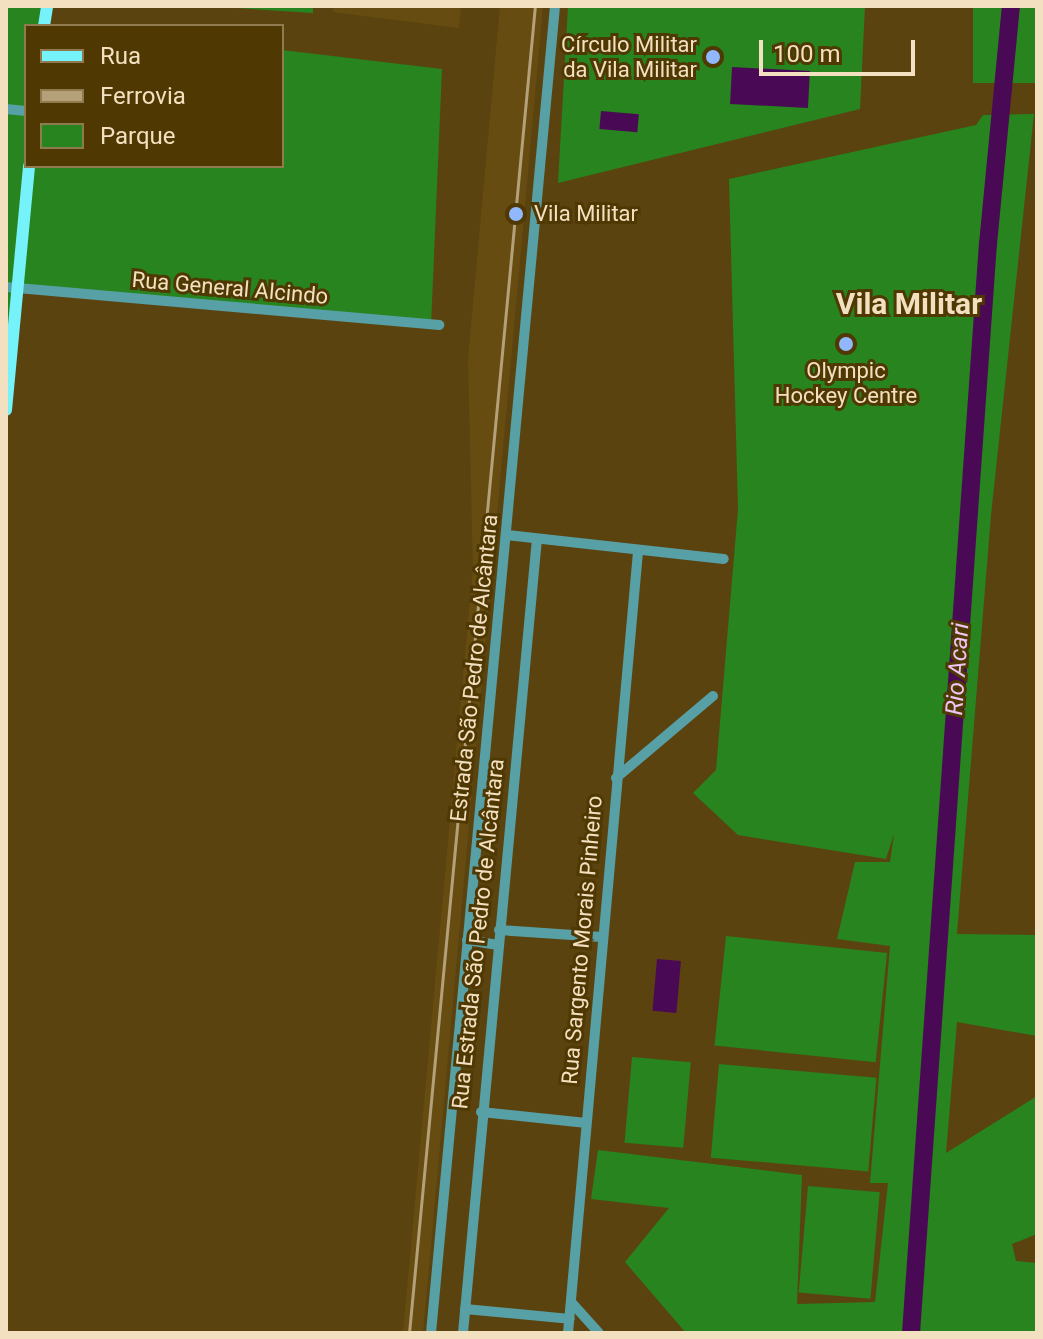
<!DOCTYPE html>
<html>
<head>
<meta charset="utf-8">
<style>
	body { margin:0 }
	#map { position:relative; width:1043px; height:1339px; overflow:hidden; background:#5b4310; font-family:Roboto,sans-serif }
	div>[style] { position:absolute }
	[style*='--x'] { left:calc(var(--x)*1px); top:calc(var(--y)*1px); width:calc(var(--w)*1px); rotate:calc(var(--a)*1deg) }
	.built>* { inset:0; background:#674c12 }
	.green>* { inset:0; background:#27841e; transform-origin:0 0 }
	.water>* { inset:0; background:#4a0954; transform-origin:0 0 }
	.river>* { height:18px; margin:-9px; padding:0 9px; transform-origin:9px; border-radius:9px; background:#4a0954 }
	.minor>* { height:10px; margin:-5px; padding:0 5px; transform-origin:5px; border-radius:5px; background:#57a0a6 }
	.major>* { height:12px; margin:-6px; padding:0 6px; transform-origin:6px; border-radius:6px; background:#76f2fb }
	.rail>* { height:3px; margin:-1.5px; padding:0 1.5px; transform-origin:1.5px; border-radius:1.5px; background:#b4a079 }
	.dots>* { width:22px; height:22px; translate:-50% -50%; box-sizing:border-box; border:4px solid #4f3802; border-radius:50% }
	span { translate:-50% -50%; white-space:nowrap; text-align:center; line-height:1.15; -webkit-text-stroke:6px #4f3802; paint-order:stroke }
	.poi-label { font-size:22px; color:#f2e0c1 }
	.right { translate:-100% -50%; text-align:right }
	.left { translate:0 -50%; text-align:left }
	.street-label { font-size:22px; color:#f2e0c1 }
	.water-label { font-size:24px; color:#eec5f4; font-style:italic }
	.district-label { font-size:30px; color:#f2e0c1; font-weight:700 }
	.frame { position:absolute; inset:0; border:8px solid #f2e0c1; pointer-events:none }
	.legend { position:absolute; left:24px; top:24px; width:260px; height:144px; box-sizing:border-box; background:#4f3802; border:2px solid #907b4e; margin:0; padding:10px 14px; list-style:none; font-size:24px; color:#f2e0c1 }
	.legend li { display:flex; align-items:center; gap:16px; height:40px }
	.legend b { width:40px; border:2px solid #907b4e }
	.scale { position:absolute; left:759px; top:40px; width:156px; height:36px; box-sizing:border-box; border:4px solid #f2e0c1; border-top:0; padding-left:10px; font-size:24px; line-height:28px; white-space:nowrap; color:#f2e0c1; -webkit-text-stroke:6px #4f3802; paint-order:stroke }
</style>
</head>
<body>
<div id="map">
	<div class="built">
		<i style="clip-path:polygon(333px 6px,461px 6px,459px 28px,333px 12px)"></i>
		<i style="clip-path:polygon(500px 6px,543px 6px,423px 1333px,403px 1333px,473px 569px,468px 359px)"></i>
	</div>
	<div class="green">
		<i style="clip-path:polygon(6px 6px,44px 6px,42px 26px,26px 26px,26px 166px,282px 166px,282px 50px,442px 69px,431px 326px,20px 289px,6px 438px)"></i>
		<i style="clip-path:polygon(205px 6px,313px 6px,313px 13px)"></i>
		<i style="clip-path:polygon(568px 6px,865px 6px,860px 109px,558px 183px)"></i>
		<i style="left:973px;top:6px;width:64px;height:77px"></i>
		<i style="clip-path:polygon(1034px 114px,991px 515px,957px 934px,1037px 935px,1037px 1036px,957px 1022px,946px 1153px,1037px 1096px,1037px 1234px,1012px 1244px,1016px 1261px,1037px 1263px,1037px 1333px,686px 1333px,625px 1262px,669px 1208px,591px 1199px,598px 1150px,802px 1175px,797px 1304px,875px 1302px,888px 1183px,870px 1183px,890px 946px,837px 939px,855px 862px,890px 862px,894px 834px,886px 859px,738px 835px,693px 793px,716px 770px,738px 509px,729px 179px,976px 125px,983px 115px)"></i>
		<i style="left:726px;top:936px;width:162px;height:110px;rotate:6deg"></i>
		<i style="left:632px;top:1057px;width:59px;height:86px;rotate:5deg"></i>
		<i style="left:719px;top:1064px;width:158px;height:94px;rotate:5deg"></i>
		<i style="left:808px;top:1186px;width:72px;height:107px;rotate:5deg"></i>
	</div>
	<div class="water">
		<i style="left:732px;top:67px;width:78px;height:37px;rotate:3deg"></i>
		<i style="left:601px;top:111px;width:38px;height:18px;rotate:5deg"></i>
		<i style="left:657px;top:959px;width:24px;height:52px;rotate:5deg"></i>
	</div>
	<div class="river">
		<i style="--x:911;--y:1333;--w:1092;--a:-85.96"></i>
		<i style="--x:988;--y:244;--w:239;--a:-84.5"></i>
	</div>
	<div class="minor">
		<i style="--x:6;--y:109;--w:20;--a:6"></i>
		<i style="--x:6;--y:287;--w:435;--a:5"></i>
		<i style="--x:507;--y:535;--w:218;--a:6.3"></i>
		<i style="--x:616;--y:778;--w:127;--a:-40.2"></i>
		<i style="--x:499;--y:930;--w:103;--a:3.9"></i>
		<i style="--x:467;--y:940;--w:30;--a:9"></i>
		<i style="--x:481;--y:1112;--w:106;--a:6"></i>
		<i style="--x:572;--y:1303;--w:40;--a:48"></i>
		<i style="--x:465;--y:1309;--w:105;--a:5.4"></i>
		<i style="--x:431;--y:1333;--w:1333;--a:-84.66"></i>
		<i style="--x:463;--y:1333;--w:797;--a:-84.68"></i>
		<i style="--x:568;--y:1333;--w:785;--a:-84.88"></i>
	</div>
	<div class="major">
		<i style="--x:44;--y:26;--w:20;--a:-81"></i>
		<i style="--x:6;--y:410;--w:245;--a:-84.6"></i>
	</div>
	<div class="rail">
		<i style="--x:409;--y:1333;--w:1333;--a:-84.58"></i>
	</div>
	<div class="dots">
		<i style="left:713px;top:57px;background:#91b8fd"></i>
		<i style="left:516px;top:214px;background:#91b8fd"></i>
		<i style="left:846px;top:344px;background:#91b8fd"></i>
	</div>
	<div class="poi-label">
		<span class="right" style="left:697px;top:57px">Círculo Militar<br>da Vila Militar</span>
		<span class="left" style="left:534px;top:214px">Vila Militar</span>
		<span style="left:846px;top:383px">Olympic<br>Hockey Centre</span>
	</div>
	<div class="street-label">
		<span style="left:230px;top:288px;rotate:5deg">Rua General Alcindo</span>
		<span style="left:474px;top:668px;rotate:-84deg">Estrada São Pedro de Alcântara</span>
		<span style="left:478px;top:934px;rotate:-84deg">Rua Estrada São Pedro de Alcântara</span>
		<span style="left:582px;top:940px;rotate:-85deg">Rua Sargento Morais Pinheiro</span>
	</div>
	<div class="water-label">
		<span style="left:958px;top:669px;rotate:-86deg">Rio Acari</span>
	</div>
	<div class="district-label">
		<span style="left:909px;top:304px">Vila Militar</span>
	</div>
	<div class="frame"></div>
	<ul class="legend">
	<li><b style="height:10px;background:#76f2fb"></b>Rua</li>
	<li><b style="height:10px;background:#b4a079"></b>Ferrovia</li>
	<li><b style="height:22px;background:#27841e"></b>Parque</li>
	</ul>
	<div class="scale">100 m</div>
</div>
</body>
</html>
